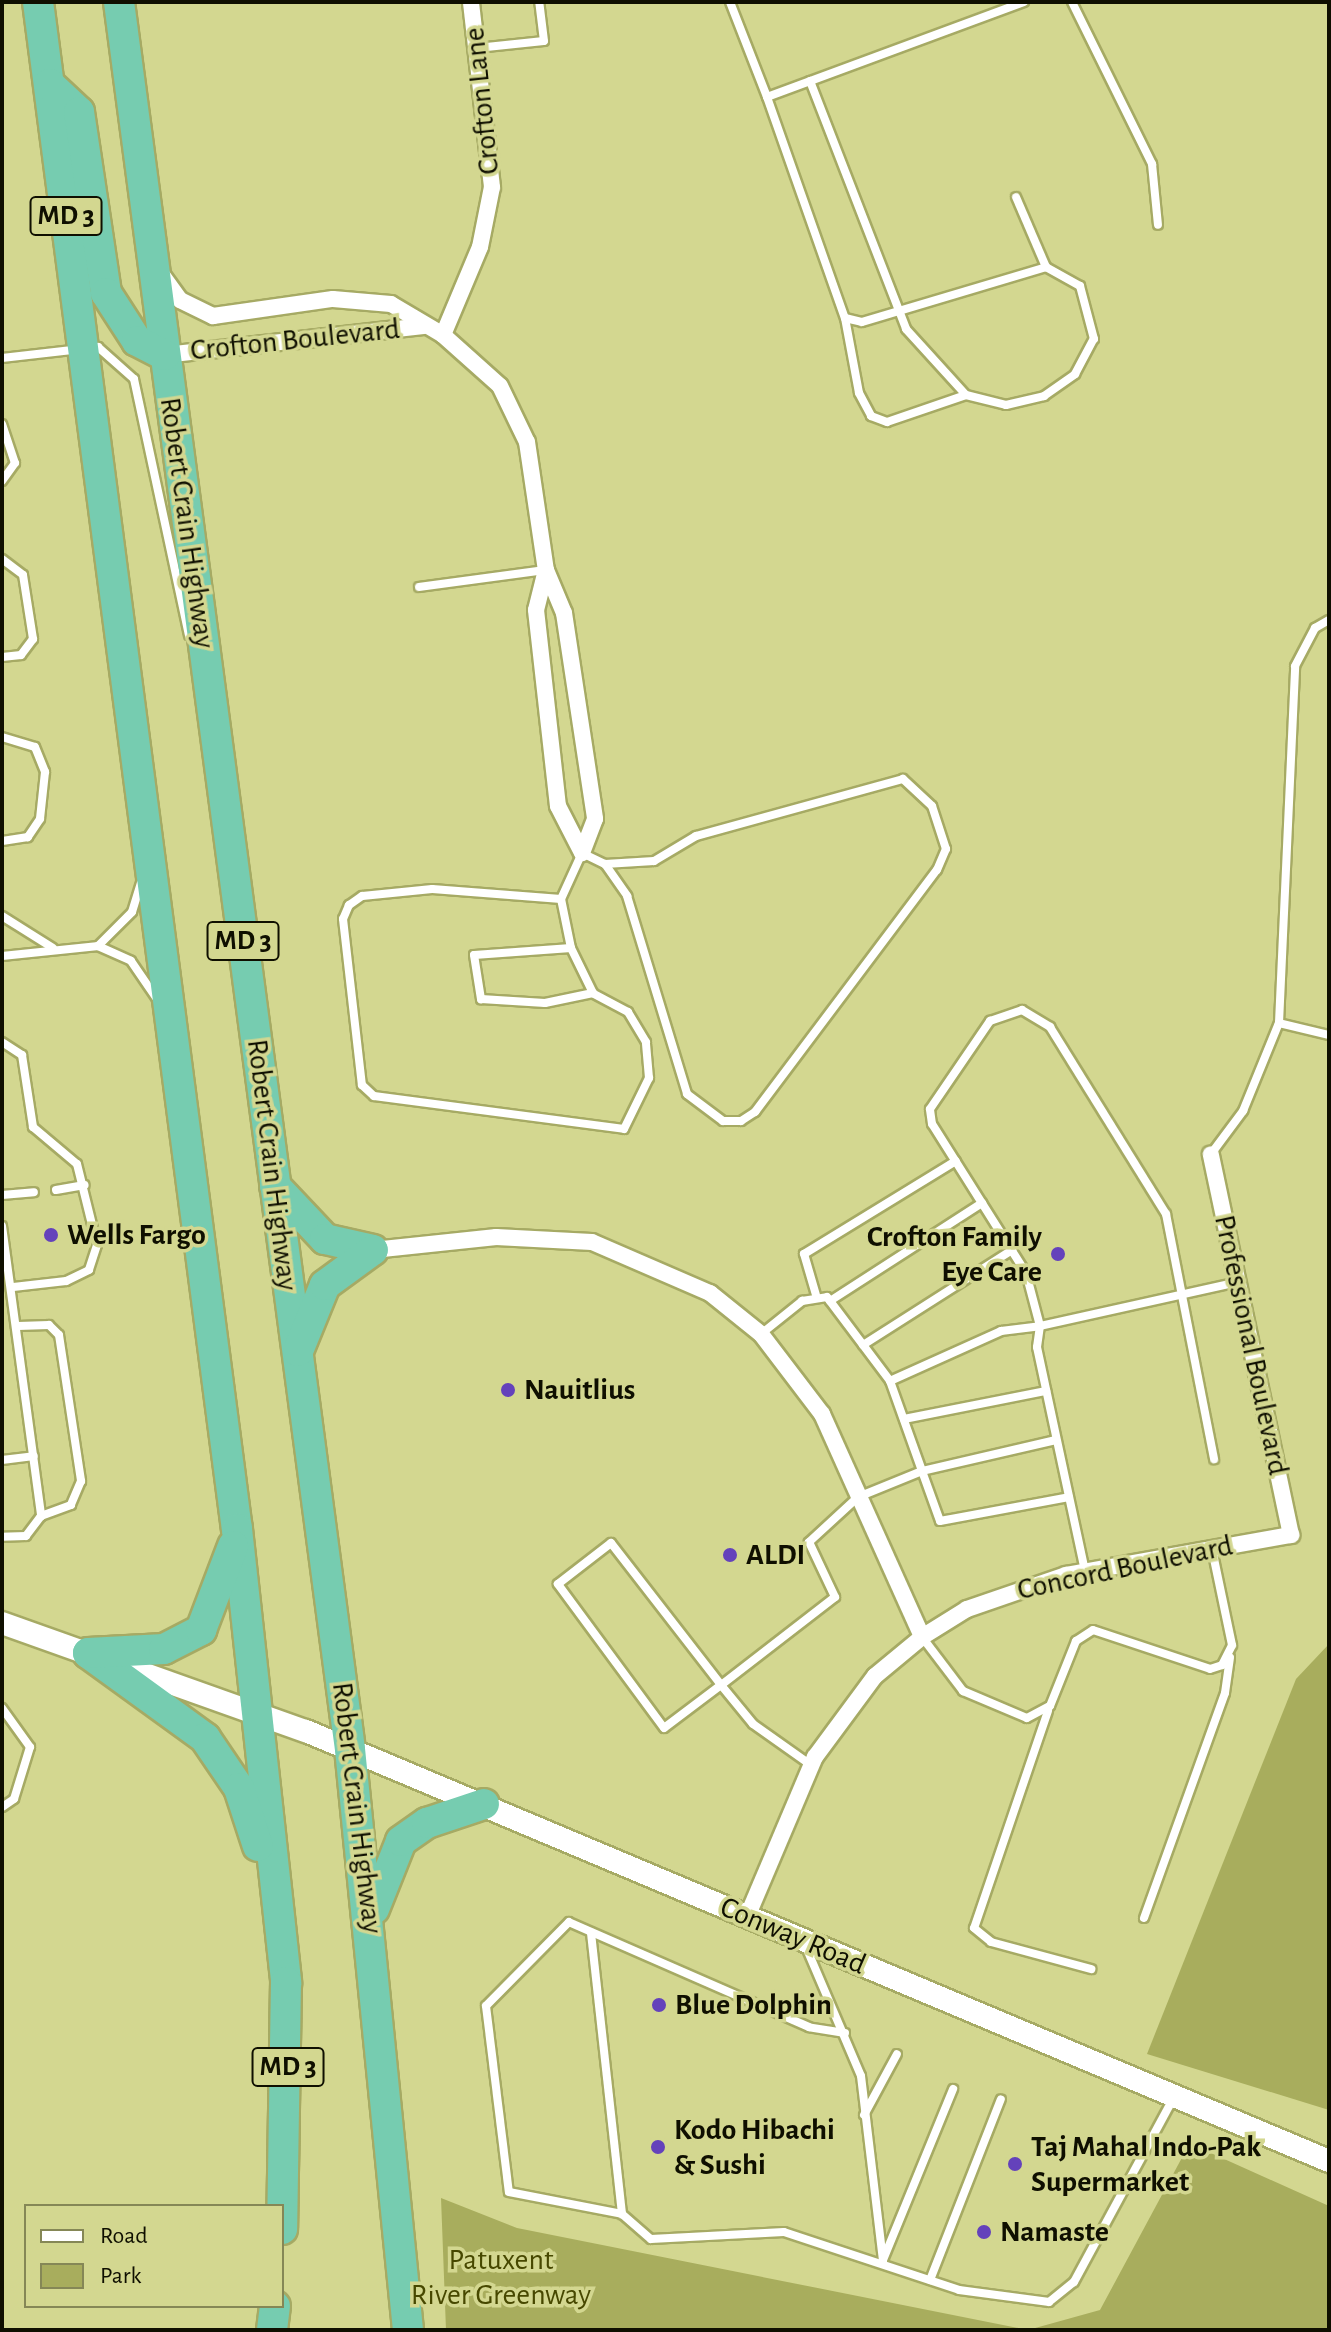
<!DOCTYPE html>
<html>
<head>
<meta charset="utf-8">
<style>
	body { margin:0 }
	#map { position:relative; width:1331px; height:2332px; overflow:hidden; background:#d3d790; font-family:"Alegreya Sans",sans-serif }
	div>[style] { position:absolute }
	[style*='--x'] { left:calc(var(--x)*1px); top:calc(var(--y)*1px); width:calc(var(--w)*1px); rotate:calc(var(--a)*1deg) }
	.green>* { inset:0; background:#a8ad5d }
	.roads { filter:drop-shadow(2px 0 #a6aa64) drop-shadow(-2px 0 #a6aa64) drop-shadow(0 2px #a6aa64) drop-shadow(0 -2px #a6aa64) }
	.lane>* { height:8px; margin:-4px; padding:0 4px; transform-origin:4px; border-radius:4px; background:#fff }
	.street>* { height:16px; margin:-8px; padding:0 8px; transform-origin:8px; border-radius:8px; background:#fff }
	.secondary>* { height:22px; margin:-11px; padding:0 11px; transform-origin:11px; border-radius:11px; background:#fff }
	.highway>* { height:30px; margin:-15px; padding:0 15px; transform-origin:15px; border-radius:15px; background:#76ccb0 }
	.dots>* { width:22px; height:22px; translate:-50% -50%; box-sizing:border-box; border:4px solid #d3d790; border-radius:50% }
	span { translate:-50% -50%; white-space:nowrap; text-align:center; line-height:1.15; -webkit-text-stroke:7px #d3d790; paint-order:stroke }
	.shield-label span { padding:2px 6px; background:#d3d790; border:2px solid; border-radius:6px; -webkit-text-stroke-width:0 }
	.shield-label { font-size:28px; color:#0f0f00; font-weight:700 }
	.street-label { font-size:30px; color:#0f0f00 }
	.poi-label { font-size:30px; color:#0f0f00; font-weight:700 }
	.left { translate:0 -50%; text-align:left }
	.right { translate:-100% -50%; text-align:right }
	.park-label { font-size:30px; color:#474800 }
	.frame { position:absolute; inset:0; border:4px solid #0f0f00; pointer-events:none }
	.legend { position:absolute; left:24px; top:2204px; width:260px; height:104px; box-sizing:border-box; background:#d3d790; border:2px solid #858756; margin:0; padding:10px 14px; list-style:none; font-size:24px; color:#0f0f00 }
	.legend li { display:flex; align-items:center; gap:16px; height:40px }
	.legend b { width:40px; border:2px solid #858756 }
</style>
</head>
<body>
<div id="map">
	<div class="green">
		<i style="clip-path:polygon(1329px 1644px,1329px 2110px,1147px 2054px,1296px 1679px)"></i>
		<i style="clip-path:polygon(1182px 2140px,1329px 2206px,1329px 2330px,446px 2330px,441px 2198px,517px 2228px,1028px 2330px,1100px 2310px,1185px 2152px)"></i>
	</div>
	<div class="roads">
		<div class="lane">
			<i style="--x:730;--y:2;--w:102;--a:68.7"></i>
			<i style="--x:767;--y:97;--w:274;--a:-20.3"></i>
			<i style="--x:1072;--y:2;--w:181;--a:63.7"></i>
			<i style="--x:1152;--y:164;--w:61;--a:84.4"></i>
			<i style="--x:477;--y:48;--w:67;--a:-6"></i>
			<i style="--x:544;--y:41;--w:39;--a:-97"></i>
			<i style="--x:810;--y:81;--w:266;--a:68.8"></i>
			<i style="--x:906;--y:329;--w:89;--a:47.7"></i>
			<i style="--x:966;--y:395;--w:41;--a:14"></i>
			<i style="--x:1006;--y:405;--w:39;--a:-13"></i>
			<i style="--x:1044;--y:396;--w:38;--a:-35"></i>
			<i style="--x:1075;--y:374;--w:40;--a:-62"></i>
			<i style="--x:1094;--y:339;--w:55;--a:-104.8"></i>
			<i style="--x:1080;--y:286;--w:39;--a:-151"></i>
			<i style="--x:1046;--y:267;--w:76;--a:-113.2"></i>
			<i style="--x:767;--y:97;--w:234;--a:70.6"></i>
			<i style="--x:845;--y:318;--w:17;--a:13"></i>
			<i style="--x:862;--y:322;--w:192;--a:-16.6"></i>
			<i style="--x:845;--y:318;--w:76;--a:79.4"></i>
			<i style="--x:859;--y:393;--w:26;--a:62"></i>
			<i style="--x:871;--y:416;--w:17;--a:21"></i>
			<i style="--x:887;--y:422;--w:83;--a:-18.9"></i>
			<i style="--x:2;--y:358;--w:97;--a:-6.5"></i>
			<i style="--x:98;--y:347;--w:48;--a:41.6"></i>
			<i style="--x:134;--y:379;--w:262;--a:77.9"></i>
			<i style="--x:2;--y:424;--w:41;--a:71.6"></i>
			<i style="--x:15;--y:463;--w:22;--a:126"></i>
			<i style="--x:2;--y:559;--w:26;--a:37"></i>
			<i style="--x:23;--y:575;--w:65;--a:81.1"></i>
			<i style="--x:33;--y:639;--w:20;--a:127"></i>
			<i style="--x:21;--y:655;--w:19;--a:174"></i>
			<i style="--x:419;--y:587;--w:127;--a:-7.7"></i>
			<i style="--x:2;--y:737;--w:34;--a:17"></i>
			<i style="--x:35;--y:747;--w:27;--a:68"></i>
			<i style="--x:45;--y:772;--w:47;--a:96.1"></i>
			<i style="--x:40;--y:819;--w:22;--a:124"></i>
			<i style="--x:28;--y:837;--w:26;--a:171"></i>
			<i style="--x:561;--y:899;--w:129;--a:-175.6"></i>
			<i style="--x:432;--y:889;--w:70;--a:174.3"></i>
			<i style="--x:362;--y:896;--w:16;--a:145"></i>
			<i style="--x:349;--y:905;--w:15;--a:113"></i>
			<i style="--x:343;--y:919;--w:167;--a:83.5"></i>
			<i style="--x:362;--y:1085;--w:16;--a:43"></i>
			<i style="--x:374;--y:1096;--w:252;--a:7.5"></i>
			<i style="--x:624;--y:1129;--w:57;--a:-63.9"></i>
			<i style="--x:649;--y:1078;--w:36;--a:-95"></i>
			<i style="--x:646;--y:1042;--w:35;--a:-121"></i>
			<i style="--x:628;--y:1012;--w:40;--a:-152"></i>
			<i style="--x:593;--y:993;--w:50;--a:-116.1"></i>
			<i style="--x:571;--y:948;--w:50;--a:-101.5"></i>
			<i style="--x:561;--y:899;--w:51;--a:-65.5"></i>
			<i style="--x:582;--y:853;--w:25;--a:26"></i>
			<i style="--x:605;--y:864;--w:39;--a:55"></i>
			<i style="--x:627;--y:896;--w:207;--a:73.1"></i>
			<i style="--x:687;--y:1094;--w:45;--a:36.9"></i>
			<i style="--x:723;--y:1121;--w:18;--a:0"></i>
			<i style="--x:741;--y:1121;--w:17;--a:-33"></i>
			<i style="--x:755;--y:1112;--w:303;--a:-53.1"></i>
			<i style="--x:937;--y:870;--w:23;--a:-67"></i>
			<i style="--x:946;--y:849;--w:45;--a:-108"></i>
			<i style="--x:932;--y:806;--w:40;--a:-137"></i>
			<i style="--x:903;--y:779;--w:215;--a:164.6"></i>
			<i style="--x:696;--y:836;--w:49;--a:149.2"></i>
			<i style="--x:654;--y:861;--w:49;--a:176.5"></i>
			<i style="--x:2;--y:916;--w:60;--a:32.1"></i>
			<i style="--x:98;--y:946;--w:48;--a:-45"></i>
			<i style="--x:132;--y:912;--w:30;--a:-73"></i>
			<i style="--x:571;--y:948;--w:97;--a:175.9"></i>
			<i style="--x:474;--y:955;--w:45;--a:81"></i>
			<i style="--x:481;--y:999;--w:64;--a:3.6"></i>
			<i style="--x:545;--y:1003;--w:49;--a:-11.8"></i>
			<i style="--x:2;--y:956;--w:97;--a:-5.9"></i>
			<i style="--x:98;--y:946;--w:36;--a:24"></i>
			<i style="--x:131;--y:961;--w:46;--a:55.6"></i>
			<i style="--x:1279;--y:1023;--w:51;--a:13.5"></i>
			<i style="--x:2;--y:1042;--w:24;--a:33"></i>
			<i style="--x:22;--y:1055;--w:73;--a:81.3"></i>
			<i style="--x:33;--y:1127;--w:57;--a:40.1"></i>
			<i style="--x:77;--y:1164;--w:83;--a:76.1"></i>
			<i style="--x:97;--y:1245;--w:26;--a:108"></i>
			<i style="--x:89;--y:1270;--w:25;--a:154"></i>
			<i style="--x:66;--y:1281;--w:53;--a:173.5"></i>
			<i style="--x:1211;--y:1154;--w:54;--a:-53.3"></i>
			<i style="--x:1243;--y:1111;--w:95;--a:-67.8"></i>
			<i style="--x:1279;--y:1023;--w:357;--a:-87.4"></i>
			<i style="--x:1295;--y:666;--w:43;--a:-62.2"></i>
			<i style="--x:1315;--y:628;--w:16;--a:-30"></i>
			<i style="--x:56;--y:1190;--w:29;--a:-10"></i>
			<i style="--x:2;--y:1195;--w:32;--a:-5"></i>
			<i style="--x:2;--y:1226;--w:293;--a:82.3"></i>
			<i style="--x:41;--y:1516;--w:25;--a:127"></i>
			<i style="--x:26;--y:1536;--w:24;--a:178"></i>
			<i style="--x:816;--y:1295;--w:43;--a:-106.3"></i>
			<i style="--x:804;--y:1254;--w:178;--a:-31.5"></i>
			<i style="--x:830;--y:1301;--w:181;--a:-32.8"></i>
			<i style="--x:18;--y:1326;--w:31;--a:-2"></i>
			<i style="--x:49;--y:1325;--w:14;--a:45"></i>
			<i style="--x:59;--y:1335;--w:148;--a:81.4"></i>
			<i style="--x:81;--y:1481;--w:26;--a:113"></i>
			<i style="--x:71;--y:1505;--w:32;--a:160"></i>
			<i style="--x:761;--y:1334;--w:53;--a:-38.8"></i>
			<i style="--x:802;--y:1301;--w:25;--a:-9"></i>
			<i style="--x:827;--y:1297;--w:105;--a:53.1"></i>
			<i style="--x:890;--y:1381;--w:96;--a:70.4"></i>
			<i style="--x:922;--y:1471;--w:69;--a:157.9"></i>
			<i style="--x:858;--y:1497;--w:67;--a:137.4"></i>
			<i style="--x:809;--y:1542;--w:61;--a:64.7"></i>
			<i style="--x:835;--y:1597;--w:144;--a:142.3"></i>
			<i style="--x:721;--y:1685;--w:71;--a:143"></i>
			<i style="--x:664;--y:1728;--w:179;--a:-126.4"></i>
			<i style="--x:558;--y:1584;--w:67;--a:-37.7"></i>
			<i style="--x:611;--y:1543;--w:180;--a:52.2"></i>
			<i style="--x:721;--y:1685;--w:50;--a:50.6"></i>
			<i style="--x:753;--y:1724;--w:71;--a:35.3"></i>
			<i style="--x:863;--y:1345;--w:177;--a:-32.5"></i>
			<i style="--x:890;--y:1381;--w:122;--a:-24.2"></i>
			<i style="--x:1001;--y:1331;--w:39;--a:-7"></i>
			<i style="--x:1040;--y:1326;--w:55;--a:-104.8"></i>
			<i style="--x:1026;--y:1273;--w:176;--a:-122.2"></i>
			<i style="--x:932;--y:1124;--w:15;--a:-98"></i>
			<i style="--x:930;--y:1109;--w:107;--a:-55.7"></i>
			<i style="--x:990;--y:1021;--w:34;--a:-19"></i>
			<i style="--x:1022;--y:1010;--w:33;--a:31"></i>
			<i style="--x:1050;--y:1027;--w:220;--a:58.2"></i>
			<i style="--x:1166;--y:1214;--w:250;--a:78.9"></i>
			<i style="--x:904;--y:1419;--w:145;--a:-11.2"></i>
			<i style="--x:1056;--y:1440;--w:138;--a:167"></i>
			<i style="--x:922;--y:1471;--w:53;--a:70.2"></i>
			<i style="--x:940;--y:1521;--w:131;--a:-10.5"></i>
			<i style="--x:2;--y:1460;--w:32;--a:-7"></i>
			<i style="--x:1085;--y:1571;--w:229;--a:-102.1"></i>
			<i style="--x:1037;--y:1347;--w:21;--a:-82"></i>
			<i style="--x:1040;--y:1326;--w:203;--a:-12.5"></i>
			<i style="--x:922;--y:1637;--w:68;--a:52.8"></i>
			<i style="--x:963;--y:1691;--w:69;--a:22.9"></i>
			<i style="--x:1027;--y:1718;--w:26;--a:-28"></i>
			<i style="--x:1050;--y:1706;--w:70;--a:-68.2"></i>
			<i style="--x:1076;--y:1641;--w:20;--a:-33"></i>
			<i style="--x:1093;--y:1630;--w:123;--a:18.4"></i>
			<i style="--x:1210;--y:1669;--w:13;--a:-18"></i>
			<i style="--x:1222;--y:1665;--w:22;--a:-63"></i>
			<i style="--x:1232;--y:1645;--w:98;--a:-101.8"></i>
			<i style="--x:2;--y:1708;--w:48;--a:54.3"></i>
			<i style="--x:30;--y:1747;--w:54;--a:107.1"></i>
			<i style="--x:14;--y:1799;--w:14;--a:146"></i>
			<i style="--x:1048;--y:1711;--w:229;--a:108.8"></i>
			<i style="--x:974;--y:1928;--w:22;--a:39"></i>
			<i style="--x:991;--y:1942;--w:104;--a:15.1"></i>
			<i style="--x:1144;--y:1918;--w:239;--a:-70.2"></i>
			<i style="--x:1225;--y:1693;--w:36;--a:-82"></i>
			<i style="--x:591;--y:1933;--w:283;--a:83.7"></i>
			<i style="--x:806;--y:1947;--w:140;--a:66.9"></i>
			<i style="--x:861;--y:2076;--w:186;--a:83.2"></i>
			<i style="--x:845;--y:2033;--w:36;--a:-171"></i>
			<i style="--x:809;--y:2027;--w:262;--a:-156.4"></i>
			<i style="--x:569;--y:1922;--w:118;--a:134.7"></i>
			<i style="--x:486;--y:2006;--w:187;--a:83"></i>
			<i style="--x:509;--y:2192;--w:115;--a:11"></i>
			<i style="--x:622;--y:2214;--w:38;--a:41"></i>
			<i style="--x:651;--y:2239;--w:133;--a:-3"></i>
			<i style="--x:784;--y:2232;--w:184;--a:18.3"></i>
			<i style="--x:959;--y:2290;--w:91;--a:7.6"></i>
			<i style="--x:1049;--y:2302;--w:32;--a:-39"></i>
			<i style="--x:1074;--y:2282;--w:208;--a:-61.6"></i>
			<i style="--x:864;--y:2115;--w:69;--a:-61.6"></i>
			<i style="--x:883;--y:2260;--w:185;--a:-67.7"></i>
			<i style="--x:930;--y:2280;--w:194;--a:-68.6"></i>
		</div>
		<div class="street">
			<i style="--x:159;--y:271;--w:36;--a:54"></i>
			<i style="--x:180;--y:300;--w:37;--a:26"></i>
			<i style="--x:213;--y:316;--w:121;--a:-8.1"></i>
			<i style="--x:333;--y:299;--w:58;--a:4.9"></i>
			<i style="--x:391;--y:304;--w:61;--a:30.8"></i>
			<i style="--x:443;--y:335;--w:76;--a:41.8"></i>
			<i style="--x:500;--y:386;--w:62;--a:64.3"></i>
			<i style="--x:527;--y:442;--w:129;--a:81.6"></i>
			<i style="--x:546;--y:570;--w:47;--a:67.3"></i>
			<i style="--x:564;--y:613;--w:208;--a:81.4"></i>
			<i style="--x:595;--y:819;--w:36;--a:111"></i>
			<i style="--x:443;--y:335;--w:95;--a:-67.2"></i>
			<i style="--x:480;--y:247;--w:61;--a:-78.7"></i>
			<i style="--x:492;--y:187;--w:186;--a:-96.5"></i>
			<i style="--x:165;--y:355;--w:261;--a:-6.4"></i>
			<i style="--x:546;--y:570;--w:41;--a:104"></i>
			<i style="--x:536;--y:610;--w:197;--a:83.6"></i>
			<i style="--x:558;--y:806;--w:53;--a:62.9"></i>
			<i style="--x:373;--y:1250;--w:124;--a:-6"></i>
			<i style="--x:496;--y:1237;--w:96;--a:3"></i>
			<i style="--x:592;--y:1242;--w:129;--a:23.4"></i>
			<i style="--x:710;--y:1293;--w:65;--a:38.8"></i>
			<i style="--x:761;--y:1334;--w:101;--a:52.7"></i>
			<i style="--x:822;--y:1414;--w:244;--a:65.8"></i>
			<i style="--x:747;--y:1917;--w:174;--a:-67"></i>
			<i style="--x:815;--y:1757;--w:101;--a:-53.5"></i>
			<i style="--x:875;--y:1676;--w:61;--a:-39.7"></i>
			<i style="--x:922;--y:1637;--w:53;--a:-31.9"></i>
			<i style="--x:967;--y:1609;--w:105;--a:-19"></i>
			<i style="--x:1066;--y:1575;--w:229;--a:-10.1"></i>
			<i style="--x:1291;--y:1535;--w:389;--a:-101.9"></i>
		</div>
		<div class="secondary">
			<i style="--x:2;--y:1623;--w:323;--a:19.6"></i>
			<i style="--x:306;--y:1731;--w:1110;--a:22.8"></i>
		</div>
		<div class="highway">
			<i style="--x:38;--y:2;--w:1540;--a:82.58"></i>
			<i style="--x:237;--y:1529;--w:456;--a:83.8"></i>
			<i style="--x:286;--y:1982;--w:247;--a:90.9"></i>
			<i style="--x:119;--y:2;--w:1762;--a:82.47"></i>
			<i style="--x:350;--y:1749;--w:584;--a:84.3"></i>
			<i style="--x:49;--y:84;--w:41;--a:43"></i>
			<i style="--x:79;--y:112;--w:183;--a:81.5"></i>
			<i style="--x:106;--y:293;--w:57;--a:57.1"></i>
			<i style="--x:137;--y:341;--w:31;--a:27"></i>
			<i style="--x:275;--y:1186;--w:73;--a:46.7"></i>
			<i style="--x:325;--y:1239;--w:49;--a:12.9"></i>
			<i style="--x:298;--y:1351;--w:71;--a:-67.8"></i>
			<i style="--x:325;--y:1285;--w:59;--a:-36.1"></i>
			<i style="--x:88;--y:1653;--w:145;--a:36"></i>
			<i style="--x:205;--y:1738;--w:60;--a:55.8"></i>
			<i style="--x:239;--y:1788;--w:61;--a:71.9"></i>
			<i style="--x:88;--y:1653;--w:76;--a:-3"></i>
			<i style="--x:164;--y:1649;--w:42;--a:-27.2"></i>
			<i style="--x:201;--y:1630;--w:90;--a:-69.1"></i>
			<i style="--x:374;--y:1909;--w:73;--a:-68.3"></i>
			<i style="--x:401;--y:1841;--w:32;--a:-35"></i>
			<i style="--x:427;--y:1823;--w:60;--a:-18.4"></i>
			<i style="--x:272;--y:2330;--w:24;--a:-83"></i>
		</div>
	</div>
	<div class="dots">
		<i style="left:51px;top:1235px;background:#6442bb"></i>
		<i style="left:1058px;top:1254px;background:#6442bb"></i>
		<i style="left:508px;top:1390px;background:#6442bb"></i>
		<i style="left:730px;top:1555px;background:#6442bb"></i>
		<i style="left:659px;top:2005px;background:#6442bb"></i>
		<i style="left:658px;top:2147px;background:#6442bb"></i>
		<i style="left:1015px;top:2164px;background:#6442bb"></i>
		<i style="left:984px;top:2232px;background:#6442bb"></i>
	</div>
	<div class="shield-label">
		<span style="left:66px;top:216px">MD 3</span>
		<span style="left:243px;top:941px">MD 3</span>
		<span style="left:288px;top:2067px">MD 3</span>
	</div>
	<div class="street-label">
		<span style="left:482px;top:101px;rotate:-96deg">Crofton Lane</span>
		<span style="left:295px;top:340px;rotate:-6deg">Crofton Boulevard</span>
		<span style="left:187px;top:523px;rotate:82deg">Robert Crain Highway</span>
		<span style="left:272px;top:1165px;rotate:83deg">Robert Crain Highway</span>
		<span style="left:1251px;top:1345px;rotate:78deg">Professional Boulevard</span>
		<span style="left:1125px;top:1568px;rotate:-12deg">Concord Boulevard</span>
		<span style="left:357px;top:1808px;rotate:83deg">Robert Crain Highway</span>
		<span style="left:793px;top:1936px;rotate:23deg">Conway Road</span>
	</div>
	<div class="poi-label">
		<span class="left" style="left:67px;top:1235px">Wells Fargo</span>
		<span class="right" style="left:1042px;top:1254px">Crofton Family<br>Eye Care</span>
		<span class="left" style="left:524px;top:1390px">Nauitlius</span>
		<span class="left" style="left:746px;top:1555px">ALDI</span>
		<span class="left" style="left:675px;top:2005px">Blue Dolphin</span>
		<span class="left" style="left:674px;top:2147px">Kodo Hibachi<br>&amp; Sushi</span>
		<span class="left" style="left:1031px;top:2164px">Taj Mahal Indo-Pak<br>Supermarket</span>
		<span class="left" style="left:1000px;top:2232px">Namaste</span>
	</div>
	<div class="park-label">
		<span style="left:501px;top:2277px">Patuxent<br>River Greenway</span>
	</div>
	<div class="frame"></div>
	<ul class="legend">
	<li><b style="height:10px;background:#fff"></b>Road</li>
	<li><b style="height:22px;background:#a8ad5d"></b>Park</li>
	</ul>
</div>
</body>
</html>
